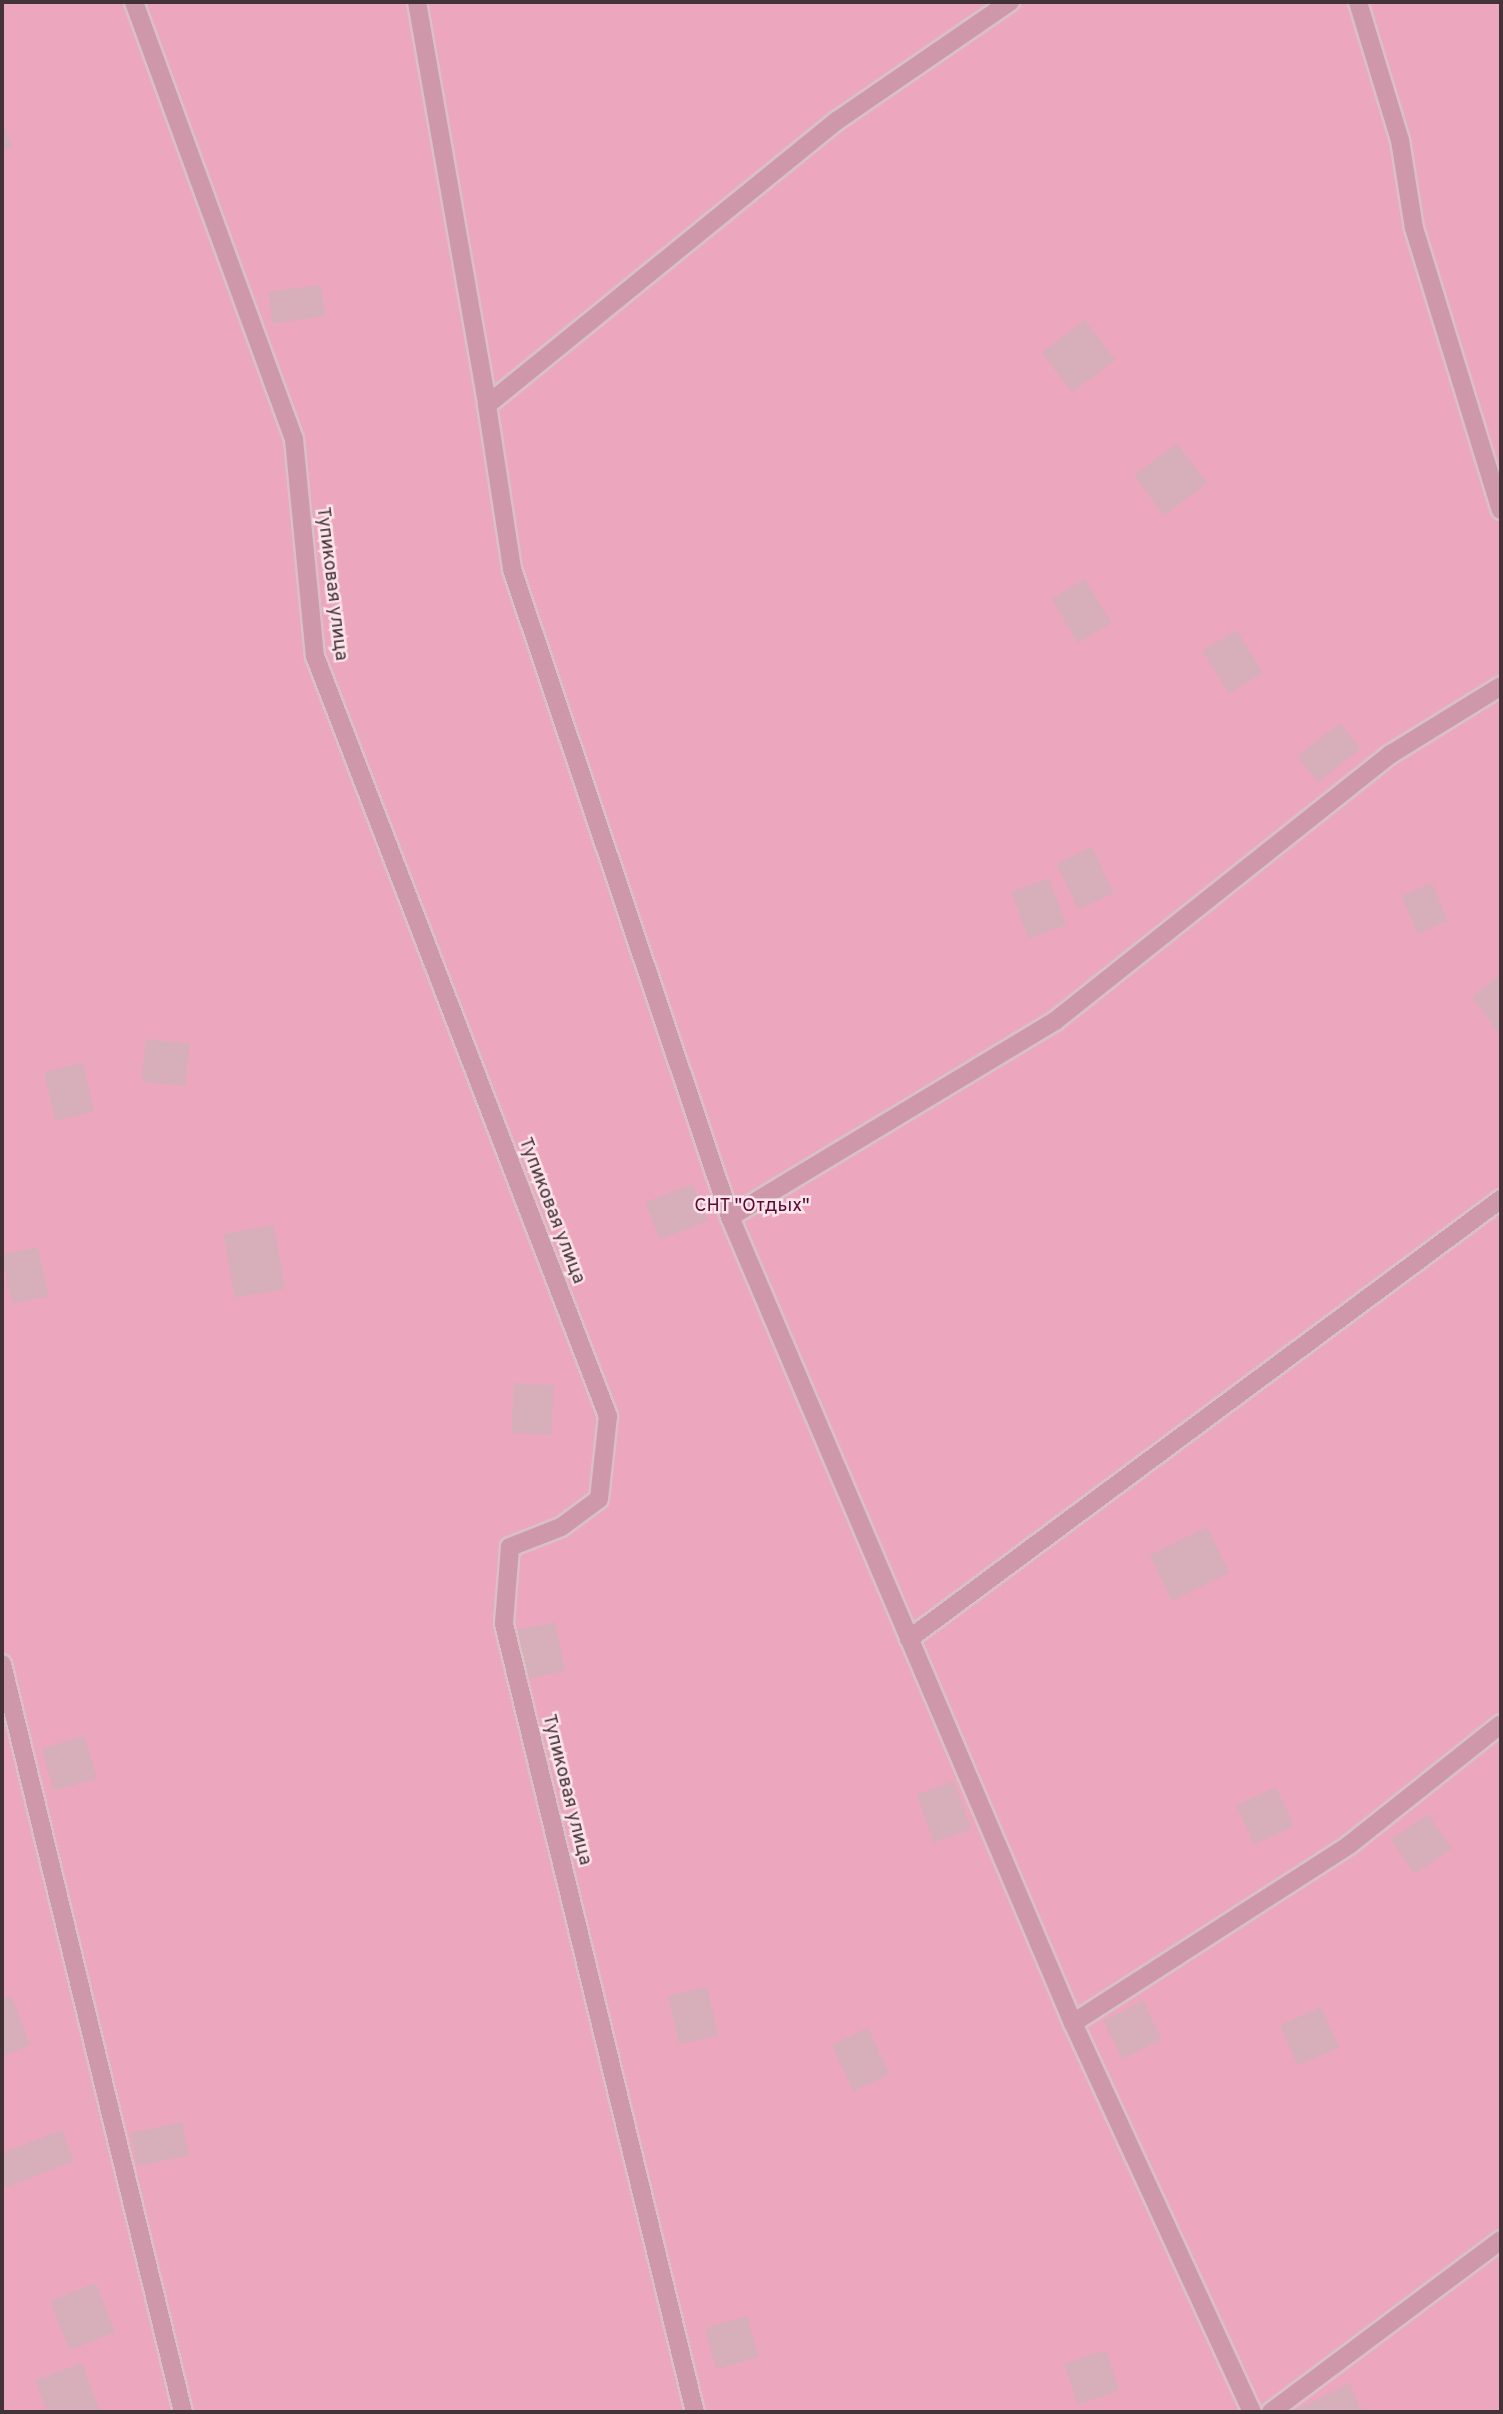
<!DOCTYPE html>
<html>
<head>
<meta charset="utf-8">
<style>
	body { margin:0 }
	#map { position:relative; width:1503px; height:2414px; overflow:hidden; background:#fce4eb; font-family:Overpass,sans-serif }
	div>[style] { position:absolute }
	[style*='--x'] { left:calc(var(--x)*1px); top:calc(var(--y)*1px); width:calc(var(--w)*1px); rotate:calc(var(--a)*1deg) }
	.green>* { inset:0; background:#eca7bf; transform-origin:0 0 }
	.building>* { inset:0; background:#d6afbb; transform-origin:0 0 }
	.roads { filter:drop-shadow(2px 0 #d7c1c7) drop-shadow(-2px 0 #d7c1c7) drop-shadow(0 2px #d7c1c7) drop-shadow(0 -2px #d7c1c7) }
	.minor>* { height:18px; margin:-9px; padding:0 9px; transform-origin:9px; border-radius:9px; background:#ce98aa }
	span { translate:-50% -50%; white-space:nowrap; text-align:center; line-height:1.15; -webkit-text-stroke:5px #fce4eb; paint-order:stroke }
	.street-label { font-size:19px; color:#433338 }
	.park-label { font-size:19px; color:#5e0833 }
	.frame { position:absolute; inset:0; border:4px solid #433338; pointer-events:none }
</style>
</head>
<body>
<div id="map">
	<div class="green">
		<i style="left:2px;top:2px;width:1499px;height:2410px"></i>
	</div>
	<div class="building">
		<i style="clip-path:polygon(2px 120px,12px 147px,2px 151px)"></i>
		<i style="left:321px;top:285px;width:32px;height:53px;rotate:83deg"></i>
		<i style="left:1085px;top:320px;width:50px;height:54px;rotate:53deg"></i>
		<i style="left:1177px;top:443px;width:50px;height:54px;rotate:53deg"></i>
		<i style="left:1085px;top:579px;width:51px;height:39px;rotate:59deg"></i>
		<i style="left:1237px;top:630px;width:50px;height:40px;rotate:59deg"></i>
		<i style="left:1340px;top:723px;width:33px;height:54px;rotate:52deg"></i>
		<i style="left:1092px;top:847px;width:51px;height:39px;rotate:65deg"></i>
		<i style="left:1049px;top:878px;width:50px;height:40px;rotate:70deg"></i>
		<i style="left:1432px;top:883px;width:41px;height:33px;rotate:67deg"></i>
		<i style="clip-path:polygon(1501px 975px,1501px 1037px,1472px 996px)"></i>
		<i style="left:146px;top:1039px;width:44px;height:43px;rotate:6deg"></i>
		<i style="left:83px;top:1063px;width:50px;height:40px;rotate:77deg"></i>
		<i style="left:693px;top:1184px;width:40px;height:51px;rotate:69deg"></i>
		<i style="left:274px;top:1225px;width:65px;height:51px;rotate:80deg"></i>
		<i style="left:38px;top:1247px;width:50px;height:37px;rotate:78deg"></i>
		<i style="left:514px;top:1383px;width:40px;height:50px;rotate:3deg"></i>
		<i style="left:1207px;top:1527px;width:51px;height:64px;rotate:64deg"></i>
		<i style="left:555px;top:1622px;width:50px;height:41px;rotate:78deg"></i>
		<i style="left:85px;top:1736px;width:44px;height:45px;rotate:74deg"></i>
		<i style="left:954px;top:1781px;width:51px;height:40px;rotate:70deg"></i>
		<i style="left:1276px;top:1787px;width:43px;height:44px;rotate:65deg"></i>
		<i style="left:1428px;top:1814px;width:42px;height:45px;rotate:56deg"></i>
		<i style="left:707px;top:1987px;width:50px;height:40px;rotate:77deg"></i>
		<i style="clip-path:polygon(12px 1996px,30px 2045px,2px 2056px,2px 1999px)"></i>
		<i style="left:1143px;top:2001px;width:43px;height:44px;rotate:64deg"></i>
		<i style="left:1321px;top:2007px;width:44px;height:45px;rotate:66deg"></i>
		<i style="left:868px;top:2028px;width:51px;height:40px;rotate:65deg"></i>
		<i style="left:182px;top:2122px;width:34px;height:53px;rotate:78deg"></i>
		<i style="clip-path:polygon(62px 2130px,74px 2161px,2px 2189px,2px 2153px)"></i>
		<i style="left:96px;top:2283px;width:53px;height:49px;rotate:69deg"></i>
		<i style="left:747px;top:2316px;width:43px;height:44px;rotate:74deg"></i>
		<i style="left:1106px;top:2350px;width:43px;height:44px;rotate:72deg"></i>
		<i style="clip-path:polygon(82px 2363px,100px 2412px,47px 2412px,35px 2380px)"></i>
		<i style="clip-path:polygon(1349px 2383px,1363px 2412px,1291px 2412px)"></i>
	</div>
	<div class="roads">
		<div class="minor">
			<i style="--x:134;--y:2;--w:465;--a:69.9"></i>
			<i style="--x:294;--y:439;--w:218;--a:84.5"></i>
			<i style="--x:315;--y:656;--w:815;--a:68.92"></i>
			<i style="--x:608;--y:1416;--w:83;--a:96.2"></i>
			<i style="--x:599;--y:1499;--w:47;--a:143.6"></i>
			<i style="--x:561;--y:1527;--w:55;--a:158.6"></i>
			<i style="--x:510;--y:1547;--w:77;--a:94.5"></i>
			<i style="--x:504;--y:1624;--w:811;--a:76.38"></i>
			<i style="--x:417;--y:2;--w:409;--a:80.1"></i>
			<i style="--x:487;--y:405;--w:166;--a:81.3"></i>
			<i style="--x:512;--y:569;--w:684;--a:71.41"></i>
			<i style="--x:730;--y:1217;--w:876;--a:66.95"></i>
			<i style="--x:1073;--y:2023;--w:428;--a:65.3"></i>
			<i style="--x:1358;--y:2;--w:144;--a:73.1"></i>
			<i style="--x:1400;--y:140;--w:89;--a:81"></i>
			<i style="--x:1414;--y:228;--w:295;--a:72.9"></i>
			<i style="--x:487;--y:405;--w:452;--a:-39.1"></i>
			<i style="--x:838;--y:120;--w:209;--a:-34.5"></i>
			<i style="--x:730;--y:1217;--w:380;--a:-31.1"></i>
			<i style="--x:1055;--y:1021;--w:429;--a:-38.5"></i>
			<i style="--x:1391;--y:754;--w:129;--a:-31.7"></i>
			<i style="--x:909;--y:1639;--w:738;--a:-36.62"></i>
			<i style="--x:2;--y:1664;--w:770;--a:76.4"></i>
			<i style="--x:1073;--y:2023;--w:328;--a:-32.8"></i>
			<i style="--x:1349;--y:1845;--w:194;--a:-38.5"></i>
			<i style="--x:1271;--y:2412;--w:287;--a:-36.8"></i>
		</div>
	</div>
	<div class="street-label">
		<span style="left:331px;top:584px;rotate:83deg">Тупиковая улица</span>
		<span style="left:551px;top:1211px;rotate:69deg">Тупиковая улица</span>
		<span style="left:566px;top:1790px;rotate:76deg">Тупиковая улица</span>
	</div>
	<div class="park-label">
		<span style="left:752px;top:1207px">СНТ "Отдых"</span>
	</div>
	<div class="frame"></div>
</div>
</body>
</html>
